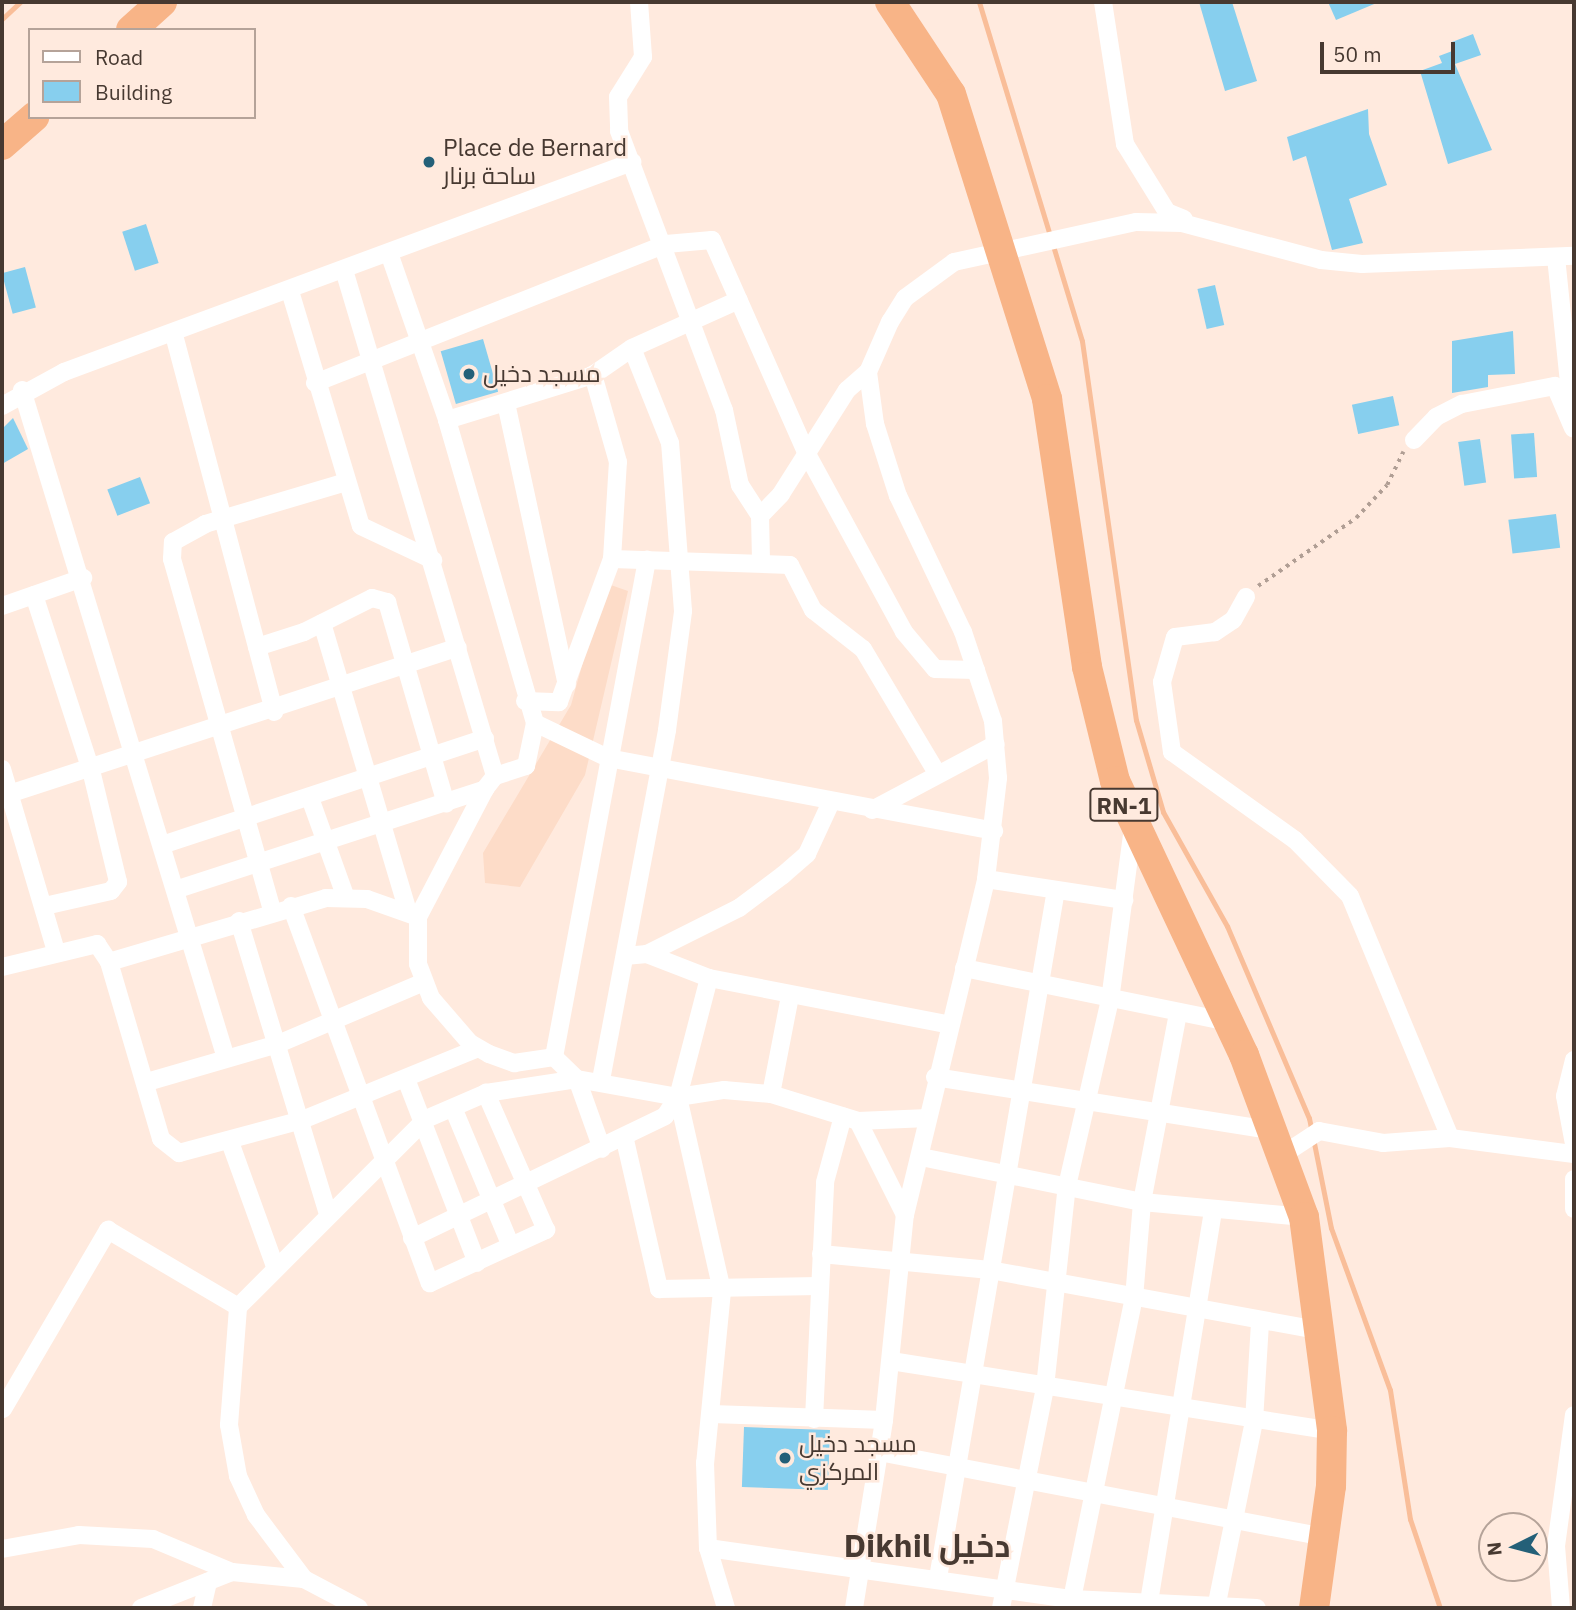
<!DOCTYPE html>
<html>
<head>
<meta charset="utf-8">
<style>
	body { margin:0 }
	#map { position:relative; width:1576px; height:1610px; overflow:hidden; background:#ffeade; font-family:"IBM Plex Sans",Cairo,sans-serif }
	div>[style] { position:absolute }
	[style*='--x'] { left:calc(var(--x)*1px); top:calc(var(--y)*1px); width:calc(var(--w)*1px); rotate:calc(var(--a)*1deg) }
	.built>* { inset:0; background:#fddcc8 }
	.stream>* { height:5px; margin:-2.5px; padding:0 2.5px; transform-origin:2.5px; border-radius:2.5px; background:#f9be99 }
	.building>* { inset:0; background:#87cfee; transform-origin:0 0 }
	.path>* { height:3.5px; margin-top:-1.75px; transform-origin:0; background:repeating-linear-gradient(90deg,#b09e94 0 3.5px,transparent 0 8.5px) }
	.minor>* { height:18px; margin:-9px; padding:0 9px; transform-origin:9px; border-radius:9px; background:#fff }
	.trunk>* { height:30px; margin:-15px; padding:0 15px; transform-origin:15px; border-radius:15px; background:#f8b487 }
	.dots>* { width:19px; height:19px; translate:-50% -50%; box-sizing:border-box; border:4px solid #ffeade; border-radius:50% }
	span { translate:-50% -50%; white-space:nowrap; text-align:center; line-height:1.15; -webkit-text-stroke:5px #ffeade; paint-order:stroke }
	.shield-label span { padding:2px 5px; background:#ffeade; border:2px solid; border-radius:5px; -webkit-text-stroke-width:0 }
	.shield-label { font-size:23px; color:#473931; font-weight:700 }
	.poi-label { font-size:24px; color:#473931 }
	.left { translate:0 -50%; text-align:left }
	.district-label { font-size:32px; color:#473931; font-weight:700 }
	.frame { position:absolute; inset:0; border:4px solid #473931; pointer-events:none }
	.legend { position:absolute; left:28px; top:28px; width:228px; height:91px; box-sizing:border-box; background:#ffeade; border:2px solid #b5a399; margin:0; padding:9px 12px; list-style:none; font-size:21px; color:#473931 }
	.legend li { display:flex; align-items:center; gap:14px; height:35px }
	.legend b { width:35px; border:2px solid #b5a399 }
	.north { position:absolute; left:1478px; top:1512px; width:70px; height:70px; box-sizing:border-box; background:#ffeade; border:2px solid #b5a399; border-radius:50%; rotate:264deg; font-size:19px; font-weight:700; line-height:28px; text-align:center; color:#473931 }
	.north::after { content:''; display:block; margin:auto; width:24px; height:32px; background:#246078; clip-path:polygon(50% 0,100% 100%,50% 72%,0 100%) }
	.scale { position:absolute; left:1320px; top:42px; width:135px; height:32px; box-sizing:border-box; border:4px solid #473931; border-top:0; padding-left:9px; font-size:21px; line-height:24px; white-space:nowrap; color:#473931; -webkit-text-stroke:5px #ffeade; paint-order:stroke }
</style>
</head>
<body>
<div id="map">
	<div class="built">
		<i style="clip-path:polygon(605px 583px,628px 591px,585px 775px,520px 887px,485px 883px,483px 853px,571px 705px)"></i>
	</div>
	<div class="stream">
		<i style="--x:979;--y:2;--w:354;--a:73.1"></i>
		<i style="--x:1082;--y:341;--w:383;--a:81.9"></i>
		<i style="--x:1136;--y:720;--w:96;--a:73.6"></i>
		<i style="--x:1163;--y:812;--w:131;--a:60.7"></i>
		<i style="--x:1227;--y:926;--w:209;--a:66.9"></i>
		<i style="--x:1309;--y:1118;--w:112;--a:78.7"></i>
		<i style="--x:1331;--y:1228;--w:172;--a:70"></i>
		<i style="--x:1390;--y:1390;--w:131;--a:81.2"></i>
		<i style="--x:1410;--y:1519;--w:94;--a:71.4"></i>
		<i style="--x:2;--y:19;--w:25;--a:-43"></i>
	</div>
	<div class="building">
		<i style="clip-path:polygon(1199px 2px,1232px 2px,1257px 81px,1225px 91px)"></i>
		<i style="clip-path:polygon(1328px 2px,1379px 2px,1336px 20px)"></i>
		<i style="clip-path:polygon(1473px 34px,1481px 55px,1455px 64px,1492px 150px,1448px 164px,1420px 71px,1442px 63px,1439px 56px,1455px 50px,1452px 42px)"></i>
		<i style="clip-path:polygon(1368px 109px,1369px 134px,1387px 185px,1349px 199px,1363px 243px,1332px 250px,1306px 156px,1293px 161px,1287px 137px)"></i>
		<i style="left:146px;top:224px;width:41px;height:25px;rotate:72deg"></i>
		<i style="left:25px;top:267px;width:42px;height:24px;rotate:75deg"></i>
		<i style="left:1215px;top:285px;width:41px;height:18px;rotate:77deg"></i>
		<i style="clip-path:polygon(1513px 331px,1515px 374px,1488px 375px,1488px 387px,1452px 393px,1452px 341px)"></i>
		<i style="left:483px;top:339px;width:55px;height:44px;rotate:74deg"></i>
		<i style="left:1393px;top:396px;width:30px;height:42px;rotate:78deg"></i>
		<i style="clip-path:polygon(13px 418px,28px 449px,2px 464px,2px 429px)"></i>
		<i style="left:1534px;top:433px;width:44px;height:23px;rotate:86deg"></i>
		<i style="left:1480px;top:439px;width:44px;height:22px;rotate:82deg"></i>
		<i style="left:140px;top:477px;width:28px;height:35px;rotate:69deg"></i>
		<i style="left:1556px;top:514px;width:34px;height:48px;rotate:83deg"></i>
		<i style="left:744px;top:1427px;width:86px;height:60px;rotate:2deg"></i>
	</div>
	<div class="path">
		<i style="--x:1258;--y:586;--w:119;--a:-34.8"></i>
		<i style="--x:1356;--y:518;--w:45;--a:-46.8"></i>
		<i style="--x:1387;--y:485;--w:37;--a:-64"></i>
	</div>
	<div class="minor">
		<i style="--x:639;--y:2;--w:55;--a:85.8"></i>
		<i style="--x:643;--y:57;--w:47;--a:122"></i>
		<i style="--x:618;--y:97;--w:34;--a:88"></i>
		<i style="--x:619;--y:131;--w:298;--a:69.4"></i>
		<i style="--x:724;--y:410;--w:77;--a:78"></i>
		<i style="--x:740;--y:485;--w:37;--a:57"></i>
		<i style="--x:760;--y:516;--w:44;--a:88.7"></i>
		<i style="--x:1103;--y:2;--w:144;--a:81.2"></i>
		<i style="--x:1125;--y:144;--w:80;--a:58.3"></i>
		<i style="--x:1167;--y:212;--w:18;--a:22"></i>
		<i style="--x:389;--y:253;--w:177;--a:70.8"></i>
		<i style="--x:447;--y:420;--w:316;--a:73.8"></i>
		<i style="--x:535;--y:723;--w:44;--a:101.8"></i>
		<i style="--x:526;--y:766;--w:33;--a:162"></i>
		<i style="--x:495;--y:776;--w:16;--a:128"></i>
		<i style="--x:485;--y:789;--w:144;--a:117.6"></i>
		<i style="--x:418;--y:917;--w:47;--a:90"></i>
		<i style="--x:418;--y:964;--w:36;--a:69"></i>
		<i style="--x:431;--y:998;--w:60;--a:49.1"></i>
		<i style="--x:470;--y:1043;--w:22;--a:30"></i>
		<i style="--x:489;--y:1054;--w:27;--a:20"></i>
		<i style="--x:514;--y:1063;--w:40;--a:-8.5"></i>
		<i style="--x:554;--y:1057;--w:32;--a:44"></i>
		<i style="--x:577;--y:1079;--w:103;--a:10.1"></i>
		<i style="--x:678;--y:1097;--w:47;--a:-8.7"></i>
		<i style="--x:724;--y:1090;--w:47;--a:4.9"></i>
		<i style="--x:771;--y:1094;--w:91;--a:17.2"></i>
		<i style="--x:858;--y:1121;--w:70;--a:-2.5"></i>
		<i style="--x:1556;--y:257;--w:155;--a:84.1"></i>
		<i style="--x:344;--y:270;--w:528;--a:73.38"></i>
		<i style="--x:290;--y:291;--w:245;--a:73.2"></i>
		<i style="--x:361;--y:526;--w:80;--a:25.3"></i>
		<i style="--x:174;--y:335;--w:390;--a:75.1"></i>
		<i style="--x:315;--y:383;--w:378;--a:-21.6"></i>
		<i style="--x:666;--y:244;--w:46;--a:-5"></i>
		<i style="--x:712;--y:240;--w:232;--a:66.1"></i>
		<i style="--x:806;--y:452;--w:205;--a:61.4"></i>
		<i style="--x:904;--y:632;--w:48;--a:50"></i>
		<i style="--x:935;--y:669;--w:41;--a:1.4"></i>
		<i style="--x:22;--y:390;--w:698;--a:73.02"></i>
		<i style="--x:506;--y:403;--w:288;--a:77.8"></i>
		<i style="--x:2;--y:406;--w:71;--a:-28.7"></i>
		<i style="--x:64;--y:372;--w:606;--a:-20.29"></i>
		<i style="--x:447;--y:420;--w:153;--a:-17.1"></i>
		<i style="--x:593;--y:375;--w:47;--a:-34.7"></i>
		<i style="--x:632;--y:348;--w:117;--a:-24.2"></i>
		<i style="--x:1414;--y:440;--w:32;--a:-46"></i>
		<i style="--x:1436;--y:417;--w:29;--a:-27"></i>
		<i style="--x:1462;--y:404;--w:95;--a:-11"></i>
		<i style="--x:1555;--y:386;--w:46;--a:66.8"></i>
		<i style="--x:760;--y:516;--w:30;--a:-46"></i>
		<i style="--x:781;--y:494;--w:123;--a:-57.6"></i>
		<i style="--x:847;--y:390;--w:28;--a:-41"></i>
		<i style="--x:612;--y:559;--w:178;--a:1.9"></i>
		<i style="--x:790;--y:565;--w:51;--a:62.9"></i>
		<i style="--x:813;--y:610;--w:63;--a:38"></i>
		<i style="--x:863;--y:649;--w:144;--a:59.2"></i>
		<i style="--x:34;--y:595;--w:184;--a:72"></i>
		<i style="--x:91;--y:770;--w:115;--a:76.4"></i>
		<i style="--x:118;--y:882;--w:11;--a:128"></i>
		<i style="--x:111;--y:891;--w:68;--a:167.2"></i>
		<i style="--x:1246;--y:597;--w:26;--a:119"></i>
		<i style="--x:1233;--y:620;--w:22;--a:146"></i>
		<i style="--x:1215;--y:632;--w:40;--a:172.9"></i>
		<i style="--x:1175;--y:637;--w:47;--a:106.1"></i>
		<i style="--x:1162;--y:682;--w:71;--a:81.9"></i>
		<i style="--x:1172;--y:752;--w:151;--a:35.6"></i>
		<i style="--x:1295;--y:840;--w:78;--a:45.5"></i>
		<i style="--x:1350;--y:896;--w:262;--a:67.5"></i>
		<i style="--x:2;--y:606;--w:86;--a:-19.1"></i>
		<i style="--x:322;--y:623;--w:301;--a:73.4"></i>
		<i style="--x:257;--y:647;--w:49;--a:-17.7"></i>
		<i style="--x:304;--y:632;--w:76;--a:-26.6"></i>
		<i style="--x:372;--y:598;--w:16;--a:15"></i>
		<i style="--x:387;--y:602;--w:210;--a:73.7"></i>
		<i style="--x:525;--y:701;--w:34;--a:2"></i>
		<i style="--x:559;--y:702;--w:153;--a:-69.7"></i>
		<i style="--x:612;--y:559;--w:97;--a:-86.5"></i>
		<i style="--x:618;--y:462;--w:91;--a:-106"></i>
		<i style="--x:535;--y:723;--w:81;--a:25.6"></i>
		<i style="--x:608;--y:758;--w:393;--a:10.7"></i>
		<i style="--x:2;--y:769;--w:190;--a:73.5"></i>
		<i style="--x:9;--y:794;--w:472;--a:-18.1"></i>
		<i style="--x:310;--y:798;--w:106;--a:70.2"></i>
		<i style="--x:872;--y:810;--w:140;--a:-28"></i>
		<i style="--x:165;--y:844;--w:337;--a:-18.3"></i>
		<i style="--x:986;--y:879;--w:140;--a:8.7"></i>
		<i style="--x:178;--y:889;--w:323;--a:-18"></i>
		<i style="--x:291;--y:906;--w:402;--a:69.8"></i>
		<i style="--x:430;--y:1283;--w:128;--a:-24.6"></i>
		<i style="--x:546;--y:1230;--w:150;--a:-113.7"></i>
		<i style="--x:272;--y:910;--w:365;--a:-105.9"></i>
		<i style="--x:172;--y:559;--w:17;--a:-87"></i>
		<i style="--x:173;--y:542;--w:37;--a:-29"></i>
		<i style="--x:205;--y:524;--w:147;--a:-16.6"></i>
		<i style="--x:239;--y:921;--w:306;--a:73.1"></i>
		<i style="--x:647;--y:954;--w:103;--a:-26.6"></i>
		<i style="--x:739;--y:908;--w:55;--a:-36.9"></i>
		<i style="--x:783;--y:875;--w:32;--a:-41"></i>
		<i style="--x:807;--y:854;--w:57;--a:-65.2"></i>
		<i style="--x:625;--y:956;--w:22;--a:-5"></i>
		<i style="--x:647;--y:954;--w:66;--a:21.2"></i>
		<i style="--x:709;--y:978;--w:246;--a:11"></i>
		<i style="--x:109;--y:962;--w:226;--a:-16.4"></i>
		<i style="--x:326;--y:898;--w:41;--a:1.4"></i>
		<i style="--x:367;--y:899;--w:54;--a:19.4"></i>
		<i style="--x:2;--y:967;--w:98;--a:-13.6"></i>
		<i style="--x:97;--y:944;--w:22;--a:56"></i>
		<i style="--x:109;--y:962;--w:184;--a:73.6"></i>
		<i style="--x:161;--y:1139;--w:23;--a:38"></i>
		<i style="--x:179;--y:1153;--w:127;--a:-15"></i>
		<i style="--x:302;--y:1120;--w:190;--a:-22.2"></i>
		<i style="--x:964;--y:968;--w:270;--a:11.5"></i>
		<i style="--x:554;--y:1057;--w:506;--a:-79.4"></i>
		<i style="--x:1574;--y:1060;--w:37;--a:104"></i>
		<i style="--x:1565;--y:1096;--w:49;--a:79.4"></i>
		<i style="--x:935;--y:1077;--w:345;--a:9"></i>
		<i style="--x:406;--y:1079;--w:197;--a:68.9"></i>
		<i style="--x:601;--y:1080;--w:356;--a:-79.3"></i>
		<i style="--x:667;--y:730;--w:120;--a:-82.3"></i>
		<i style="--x:683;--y:611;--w:169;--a:-94.4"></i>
		<i style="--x:670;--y:443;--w:102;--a:-111.8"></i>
		<i style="--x:147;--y:1082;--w:136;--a:-16.2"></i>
		<i style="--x:278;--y:1044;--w:156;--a:-23"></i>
		<i style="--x:771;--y:1094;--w:100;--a:-79"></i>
		<i style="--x:678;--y:1097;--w:199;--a:77.2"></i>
		<i style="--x:722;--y:1291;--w:173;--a:95.6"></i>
		<i style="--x:705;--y:1463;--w:85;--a:88"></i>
		<i style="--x:708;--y:1548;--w:63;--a:73.3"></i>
		<i style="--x:454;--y:1110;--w:147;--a:67.3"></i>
		<i style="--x:858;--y:1121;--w:105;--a:63.4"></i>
		<i style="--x:625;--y:1140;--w:153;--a:77.1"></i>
		<i style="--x:659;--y:1289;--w:160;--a:-1.1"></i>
		<i style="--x:230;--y:1142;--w:132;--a:70.1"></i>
		<i style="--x:1284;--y:1154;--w:42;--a:-33.3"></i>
		<i style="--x:1319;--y:1131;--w:65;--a:10.6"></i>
		<i style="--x:1383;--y:1143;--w:67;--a:-4.3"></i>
		<i style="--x:1450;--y:1138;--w:125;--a:7.4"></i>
		<i style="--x:921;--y:1157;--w:226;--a:11.5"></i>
		<i style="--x:1142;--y:1202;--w:163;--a:5.3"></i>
		<i style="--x:1574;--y:1179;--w:30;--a:90"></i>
		<i style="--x:412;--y:1238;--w:281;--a:-25.7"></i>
		<i style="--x:665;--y:1116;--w:23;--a:-56"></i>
		<i style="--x:678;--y:1097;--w:123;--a:-75.4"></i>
		<i style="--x:821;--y:1254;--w:170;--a:5.4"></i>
		<i style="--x:990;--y:1270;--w:339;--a:10.4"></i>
		<i style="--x:891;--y:1361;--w:447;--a:9"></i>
		<i style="--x:3;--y:1409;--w:208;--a:-59.6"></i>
		<i style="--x:108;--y:1230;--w:151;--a:30.6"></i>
		<i style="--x:711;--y:1414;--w:173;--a:2"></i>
		<i style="--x:814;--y:1419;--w:237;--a:-87.3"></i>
		<i style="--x:825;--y:1182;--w:68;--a:-74.7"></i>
		<i style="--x:879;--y:1452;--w:455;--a:10.8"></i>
		<i style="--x:708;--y:1548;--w:368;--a:8"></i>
		<i style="--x:1072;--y:1599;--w:185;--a:2.8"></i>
		<i style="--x:2;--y:1549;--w:78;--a:-10.3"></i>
		<i style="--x:79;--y:1535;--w:74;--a:3.1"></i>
		<i style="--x:153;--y:1539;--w:86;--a:22.7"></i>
		<i style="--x:232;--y:1572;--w:72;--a:5.6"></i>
		<i style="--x:304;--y:1579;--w:62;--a:27.8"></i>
		<i style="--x:938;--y:1578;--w:698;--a:-80.27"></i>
		<i style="--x:304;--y:1579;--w:80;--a:-126.9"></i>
		<i style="--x:256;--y:1515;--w:43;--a:-114.8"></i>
		<i style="--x:238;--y:1476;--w:52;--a:-100"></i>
		<i style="--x:229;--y:1425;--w:118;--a:-85.6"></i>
		<i style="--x:238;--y:1307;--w:266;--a:-45"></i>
		<i style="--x:426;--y:1119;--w:65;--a:-23.4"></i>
		<i style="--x:486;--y:1093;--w:92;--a:-8.7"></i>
		<i style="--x:577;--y:1079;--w:74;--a:70.3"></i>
		<i style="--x:1072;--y:1599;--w:307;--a:-78.4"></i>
		<i style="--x:1134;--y:1298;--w:96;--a:-85.2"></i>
		<i style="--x:1142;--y:1202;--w:191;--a:-79.2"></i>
		<i style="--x:141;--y:1608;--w:98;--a:-21.6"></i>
		<i style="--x:202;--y:1608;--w:27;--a:-77"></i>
		<i style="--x:854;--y:1608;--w:190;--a:-80.9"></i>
		<i style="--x:884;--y:1420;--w:206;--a:-84.2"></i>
		<i style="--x:905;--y:1215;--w:346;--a:-76.4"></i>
		<i style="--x:986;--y:879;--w:102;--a:-83.2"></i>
		<i style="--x:998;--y:778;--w:57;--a:-95"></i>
		<i style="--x:993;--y:721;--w:94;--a:-108.6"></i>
		<i style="--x:963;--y:632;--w:151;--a:-115.5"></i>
		<i style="--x:898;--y:496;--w:76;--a:-107.7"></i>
		<i style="--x:875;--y:424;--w:52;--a:-97.7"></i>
		<i style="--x:868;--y:372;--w:55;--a:-66.3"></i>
		<i style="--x:890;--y:322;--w:28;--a:-58"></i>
		<i style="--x:905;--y:298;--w:61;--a:-36.3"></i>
		<i style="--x:954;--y:262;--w:186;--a:-12.4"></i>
		<i style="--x:1136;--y:222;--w:46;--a:1.2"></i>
		<i style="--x:1182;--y:223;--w:144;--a:14.9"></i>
		<i style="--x:1321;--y:260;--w:41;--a:5.6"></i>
		<i style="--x:1362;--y:264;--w:212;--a:-2.2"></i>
		<i style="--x:1001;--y:1608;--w:225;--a:-78.7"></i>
		<i style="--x:1045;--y:1387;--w:202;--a:-83.8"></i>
		<i style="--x:1067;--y:1186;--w:191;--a:-77"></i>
		<i style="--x:1110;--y:1000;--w:174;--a:-82.4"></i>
		<i style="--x:1148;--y:1608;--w:402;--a:-80.7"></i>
		<i style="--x:1216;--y:1608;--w:191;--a:-78.5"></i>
		<i style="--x:1254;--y:1421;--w:98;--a:-86.5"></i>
		<i style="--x:1561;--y:1608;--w:62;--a:-94.6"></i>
		<i style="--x:1556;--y:1546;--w:132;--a:-82.2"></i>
	</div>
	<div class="trunk">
		<i style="--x:890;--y:2;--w:110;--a:56.5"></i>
		<i style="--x:951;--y:94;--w:320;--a:72.5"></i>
		<i style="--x:1047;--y:399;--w:271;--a:81.5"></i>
		<i style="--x:1087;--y:667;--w:117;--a:76.2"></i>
		<i style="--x:1115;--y:781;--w:303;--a:64.8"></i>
		<i style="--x:1244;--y:1055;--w:173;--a:69.7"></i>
		<i style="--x:1304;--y:1217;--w:216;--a:82.5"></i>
		<i style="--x:1332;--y:1431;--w:55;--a:91"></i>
		<i style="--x:1331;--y:1486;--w:123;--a:97.9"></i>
		<i style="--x:131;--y:30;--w:42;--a:-42.1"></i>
		<i style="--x:2;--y:145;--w:43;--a:-41.2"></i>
	</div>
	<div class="dots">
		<i style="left:429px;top:162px;background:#246078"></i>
		<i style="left:469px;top:374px;background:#246078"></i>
		<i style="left:785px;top:1458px;background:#246078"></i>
	</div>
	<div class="shield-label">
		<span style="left:1124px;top:805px">RN-1</span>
	</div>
	<div class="poi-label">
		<span class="left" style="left:443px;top:162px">Place de Bernard<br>ساحة برنار</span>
		<span class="left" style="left:483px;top:374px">مسجد دخيل</span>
		<span class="left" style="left:799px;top:1458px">مسجد دخيل<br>المركزي</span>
	</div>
	<div class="district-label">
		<span style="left:927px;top:1545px">Dikhil دخيل</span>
	</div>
	<div class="frame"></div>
	<ul class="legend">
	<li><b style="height:9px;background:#fff"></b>Road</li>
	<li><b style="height:19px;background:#87cfee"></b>Building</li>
	</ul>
	<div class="north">N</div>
	<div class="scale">50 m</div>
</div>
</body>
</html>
